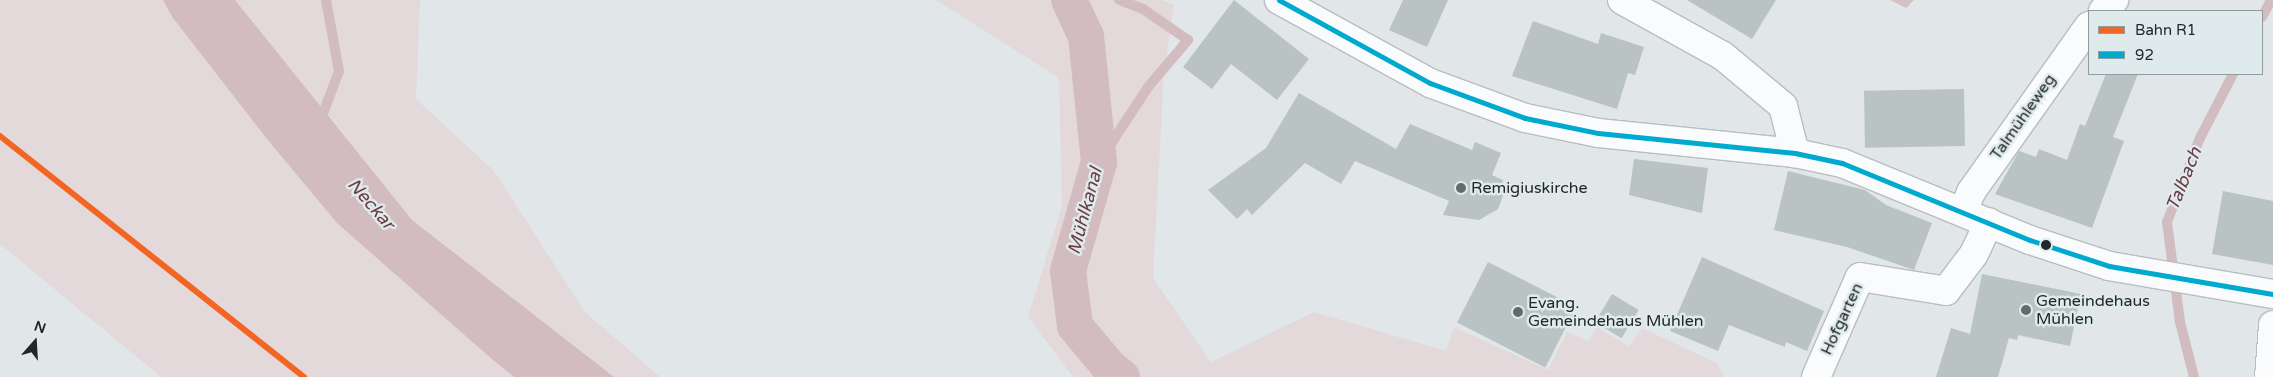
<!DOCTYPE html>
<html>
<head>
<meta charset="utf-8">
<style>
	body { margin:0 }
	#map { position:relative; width:2273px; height:377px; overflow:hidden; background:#e1e7e8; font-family:"Varela Round",sans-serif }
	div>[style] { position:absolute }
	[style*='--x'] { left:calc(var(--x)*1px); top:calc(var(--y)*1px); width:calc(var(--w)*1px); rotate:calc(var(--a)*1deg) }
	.green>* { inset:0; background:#e3d8da }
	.forest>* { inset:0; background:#d2c2c4 }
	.water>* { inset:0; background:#d2bcbf }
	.stream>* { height:10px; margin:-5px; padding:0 5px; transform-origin:5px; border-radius:5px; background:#d2bcbf }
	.canal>* { height:36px; margin:-18px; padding:0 18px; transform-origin:18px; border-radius:18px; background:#d2bcbf }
	.building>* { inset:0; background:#b9c3c4; transform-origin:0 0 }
	.roads { filter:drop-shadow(1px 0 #b8bdbe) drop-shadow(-1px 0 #b8bdbe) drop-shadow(0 1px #b8bdbe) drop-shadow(0 -1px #b8bdbe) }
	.minor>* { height:28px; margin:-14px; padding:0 14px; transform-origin:14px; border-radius:14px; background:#fafbfc }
	.tertiary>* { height:28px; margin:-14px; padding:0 14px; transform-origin:14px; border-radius:14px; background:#fafbfc }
	.secondary>* { height:28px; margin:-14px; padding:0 14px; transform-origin:14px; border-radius:14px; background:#fafbfc }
	.bus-1>* { height:5px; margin:-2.5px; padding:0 2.5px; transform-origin:2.5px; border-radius:2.5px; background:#00a9ce }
	.rail-1>* { height:6px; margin:-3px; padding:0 3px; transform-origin:3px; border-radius:3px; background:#f26522 }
	.dots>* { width:14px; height:14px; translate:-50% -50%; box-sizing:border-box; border:2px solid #deeaeb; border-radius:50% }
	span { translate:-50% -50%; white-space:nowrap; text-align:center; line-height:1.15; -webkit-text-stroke:5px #deeaeb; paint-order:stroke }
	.street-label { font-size:16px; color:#232728 }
	.poi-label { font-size:16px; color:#232728 }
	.left { translate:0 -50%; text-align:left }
	.water-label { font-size:18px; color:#6d3b43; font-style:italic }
	.legend { position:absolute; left:2088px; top:10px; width:175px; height:65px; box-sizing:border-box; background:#deeaeb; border:1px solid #939c9d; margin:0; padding:6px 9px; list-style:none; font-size:15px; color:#232728 }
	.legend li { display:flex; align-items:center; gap:10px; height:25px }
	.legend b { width:25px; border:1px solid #939c9d }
	.north { position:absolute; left:10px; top:317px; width:50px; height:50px; -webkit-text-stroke:4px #deeaeb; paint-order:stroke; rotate:19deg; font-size:14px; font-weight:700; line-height:20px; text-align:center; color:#232728 }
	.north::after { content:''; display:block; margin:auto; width:18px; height:22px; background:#232728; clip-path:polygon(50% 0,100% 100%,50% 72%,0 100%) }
</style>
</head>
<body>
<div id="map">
	<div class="green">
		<i style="clip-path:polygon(0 0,163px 0,493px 360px,514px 377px,161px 377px,0 244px)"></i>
		<i style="clip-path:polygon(235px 0,420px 0,416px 99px,494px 171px,585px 312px,660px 377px,614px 377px,412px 220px)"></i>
		<i style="clip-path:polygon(936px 0,1161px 0,1174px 5px,1164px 71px,1153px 278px,1211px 362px,1314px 312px,1446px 351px,1454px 327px,1548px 370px,1567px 332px,1589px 341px,1597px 327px,1629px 346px,1642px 328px,1717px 363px,1724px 377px,1073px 377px,1028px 317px,1062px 206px,1059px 78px)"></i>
	</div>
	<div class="forest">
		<i style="clip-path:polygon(1890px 0,1914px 0,1906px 8px)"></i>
	</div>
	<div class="water">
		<i style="clip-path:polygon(163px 0,235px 0,412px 220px,614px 377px,514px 377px,493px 360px,337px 223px,267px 139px,173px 18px)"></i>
	</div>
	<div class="stream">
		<i style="--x:2262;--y:17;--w:19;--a:-62"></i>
		<i style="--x:319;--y:124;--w:57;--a:-69.3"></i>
		<i style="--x:339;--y:71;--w:72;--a:-100.4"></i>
		<i style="--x:1099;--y:162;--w:90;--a:-56.8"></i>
		<i style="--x:1148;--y:87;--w:62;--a:-49.6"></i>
		<i style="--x:1188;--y:40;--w:55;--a:-145.4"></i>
		<i style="--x:1143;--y:9;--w:26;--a:-159"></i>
		<i style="--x:2194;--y:377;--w:57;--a:-104.3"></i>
		<i style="--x:2180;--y:322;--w:101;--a:-97.4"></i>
		<i style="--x:2167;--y:222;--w:90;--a:-68.6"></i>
		<i style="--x:2200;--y:138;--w:72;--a:-62.7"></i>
	</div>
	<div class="canal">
		<i style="--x:1069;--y:0;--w:40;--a:65"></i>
		<i style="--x:1086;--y:36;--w:127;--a:84.1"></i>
		<i style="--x:1099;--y:162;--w:113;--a:105.9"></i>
		<i style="--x:1068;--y:271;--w:55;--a:82.7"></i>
		<i style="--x:1075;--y:326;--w:55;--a:50.2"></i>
		<i style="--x:1110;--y:368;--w:15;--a:37"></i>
	</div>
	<div class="building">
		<i style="clip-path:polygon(1234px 0,1309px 59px,1277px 100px,1231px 64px,1212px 89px,1183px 67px)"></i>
		<i style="clip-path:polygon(1403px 0,1448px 0,1427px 47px,1389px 30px)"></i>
		<i style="clip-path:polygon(1687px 0,1776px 0,1752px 39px)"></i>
		<i style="clip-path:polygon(1533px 21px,1598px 44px,1601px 33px,1644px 47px,1635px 75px,1628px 73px,1617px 109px,1512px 76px)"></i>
		<i style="clip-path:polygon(2106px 74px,2138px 74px,2113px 137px,2124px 141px,2092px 228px,1995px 194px,2019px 151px,2036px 157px,2039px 149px,2067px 160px,2080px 124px,2085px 126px)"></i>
		<i style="left:1964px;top:89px;width:57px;height:100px;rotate:89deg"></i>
		<i style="clip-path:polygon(1299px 93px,1396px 149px,1410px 124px,1472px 150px,1475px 142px,1501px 153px,1492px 175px,1503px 180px,1503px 196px,1498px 209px,1479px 220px,1443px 215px,1449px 201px,1355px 161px,1341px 184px,1305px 163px,1252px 215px,1247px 209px,1237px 219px,1208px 190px,1266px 148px)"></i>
		<i style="clip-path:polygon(1634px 159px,1708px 168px,1702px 213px,1629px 195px)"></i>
		<i style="clip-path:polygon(1788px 171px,1865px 190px,1886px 205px,1932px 223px,1914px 270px,1847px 247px,1774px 230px)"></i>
		<i style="clip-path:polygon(2223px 191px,2273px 201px,2273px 265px,2212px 254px)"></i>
		<i style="clip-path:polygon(1702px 257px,1824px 311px,1807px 351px,1786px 342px,1785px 347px,1729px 325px,1718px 351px,1670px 331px)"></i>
		<i style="left:1488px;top:262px;width:99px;height:68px;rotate:27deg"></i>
		<i style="clip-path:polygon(1982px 274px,2081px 294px,2070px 346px,2018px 335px,2017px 340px,2009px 338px,1998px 377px,1936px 377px,1951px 328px,1970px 334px)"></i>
		<i style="left:1612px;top:294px;width:31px;height:33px;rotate:31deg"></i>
	</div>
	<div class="roads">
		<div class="minor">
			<i style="--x:2103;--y:11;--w:16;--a:-45"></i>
			<i style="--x:1963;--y:212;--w:22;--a:-68"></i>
			<i style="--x:1971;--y:192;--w:204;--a:-54.6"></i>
			<i style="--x:1816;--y:377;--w:109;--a:-66.3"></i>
			<i style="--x:1860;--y:277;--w:87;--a:9.2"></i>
			<i style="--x:1946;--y:291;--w:46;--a:-52.9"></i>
			<i style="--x:1974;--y:254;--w:35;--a:-65"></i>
			<i style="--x:2269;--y:377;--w:52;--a:-85.6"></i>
		</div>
		<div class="tertiary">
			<i style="--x:1622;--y:0;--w:115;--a:29"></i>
			<i style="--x:1723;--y:56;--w:78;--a:39.8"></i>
			<i style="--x:1783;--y:106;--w:49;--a:75.7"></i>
		</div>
		<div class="secondary">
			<i style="--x:1279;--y:0;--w:172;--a:28.8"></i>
			<i style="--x:1430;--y:83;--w:101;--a:20.2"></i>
			<i style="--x:1525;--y:118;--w:75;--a:11.6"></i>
			<i style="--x:1598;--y:133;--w:198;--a:5.8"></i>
			<i style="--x:1795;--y:153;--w:48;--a:12"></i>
			<i style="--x:1842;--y:163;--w:203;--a:22.3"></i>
			<i style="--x:2030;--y:240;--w:83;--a:18.2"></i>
			<i style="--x:2109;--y:266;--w:166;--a:9.7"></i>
		</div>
	</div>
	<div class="bus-1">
		<i style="--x:1279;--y:0;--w:172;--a:28.8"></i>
		<i style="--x:1430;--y:83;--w:101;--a:20.2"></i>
		<i style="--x:1525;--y:118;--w:75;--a:11.6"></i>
		<i style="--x:1598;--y:133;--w:198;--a:5.8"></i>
		<i style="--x:1795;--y:153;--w:48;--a:12"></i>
		<i style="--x:1842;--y:163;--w:203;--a:22.3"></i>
		<i style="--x:2030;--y:240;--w:83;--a:18.2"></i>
		<i style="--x:2109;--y:266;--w:166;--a:9.7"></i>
	</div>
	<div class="rail-1">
		<i style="--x:0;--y:136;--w:388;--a:38.4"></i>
	</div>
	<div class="dots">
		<i style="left:1461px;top:188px;background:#666a6b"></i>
		<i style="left:2046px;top:245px;background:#232728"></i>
		<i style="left:2026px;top:310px;background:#666a6b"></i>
		<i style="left:1518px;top:312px;background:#666a6b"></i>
	</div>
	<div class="street-label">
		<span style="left:2023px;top:117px;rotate:-55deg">Talmühleweg</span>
		<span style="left:1842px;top:319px;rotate:-65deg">Hofgarten</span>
	</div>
	<div class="poi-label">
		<span class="left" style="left:1471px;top:188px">Remigiuskirche</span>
		<span class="left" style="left:2036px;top:310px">Gemeindehaus<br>Mühlen</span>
		<span class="left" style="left:1528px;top:312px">Evang.<br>Gemeindehaus Mühlen</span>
	</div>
	<div class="water-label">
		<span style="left:2184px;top:179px;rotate:-68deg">Talbach</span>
		<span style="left:371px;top:204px;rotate:49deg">Neckar</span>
		<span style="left:1085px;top:211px;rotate:-75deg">Mühlkanal</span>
	</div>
	<ul class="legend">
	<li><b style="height:6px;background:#f26522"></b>Bahn R1</li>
	<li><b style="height:6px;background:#00a9ce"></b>92</li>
	</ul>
	<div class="north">N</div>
</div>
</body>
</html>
